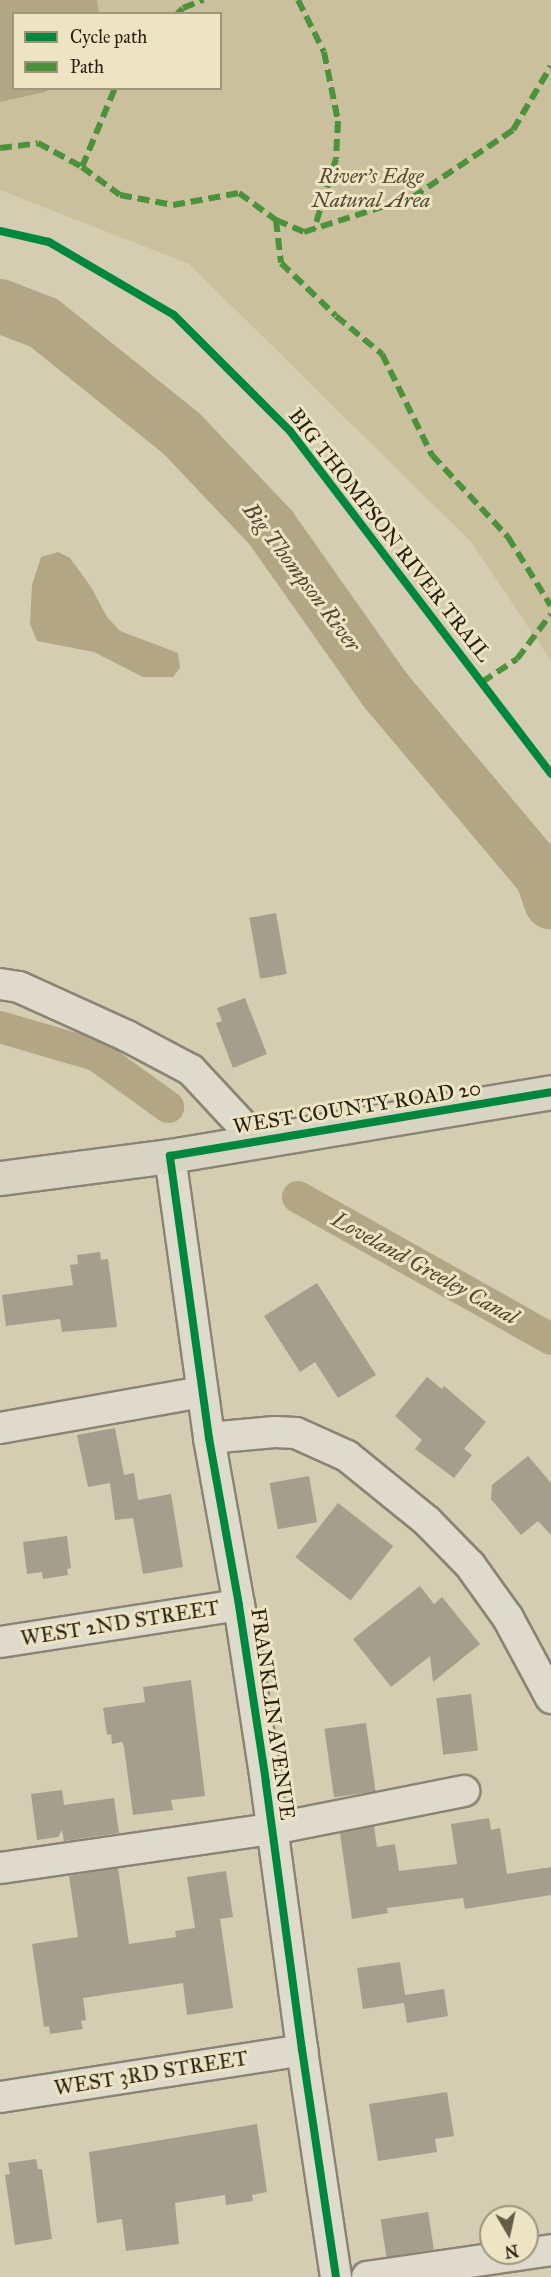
<!DOCTYPE html>
<html>
<head>
<meta charset="utf-8">
<style>
	body { margin:0 }
	#map { position:relative; width:551px; height:2277px; overflow:hidden; background:#d5cdb2; font-family:"IM FELL Great Primer",serif }
	div>[style] { position:absolute }
	[style*='--x'] { left:calc(var(--x)*1px); top:calc(var(--y)*1px); width:calc(var(--w)*1px); rotate:calc(var(--a)*1deg) }
	.green>* { inset:0; background:#cbc09d }
	.water>* { inset:0; background:#b3a685 }
	.canal>* { height:32px; margin:-16px; padding:0 16px; transform-origin:16px; border-radius:16px; background:#b3a685 }
	.river>* { height:54px; margin:-27px; padding:0 27px; transform-origin:27px; border-radius:27px; background:#b3a685 }
	.building>* { inset:0; background:#a49e8c; transform-origin:0 0 }
	.roads { filter:drop-shadow(2px 0 #8a8474) drop-shadow(-2px 0 #8a8474) drop-shadow(0 2px #8a8474) drop-shadow(0 -2px #8a8474) }
	.minor>* { height:30px; margin:-15px; padding:0 15px; transform-origin:15px; border-radius:15px; background:#dedbcc }
	.major>* { height:33px; margin:-16.5px; padding:0 16.5px; transform-origin:16.5px; border-radius:16.5px; background:#d8d4c4 }
	.quiet>* { height:6px; margin-top:-3px; transform-origin:0; background:repeating-linear-gradient(90deg,#4c923a 0 12px,transparent 0 18px) }
	.cycleway>* { height:8px; margin:-4px; padding:0 4px; transform-origin:4px; border-radius:4px; background:#00873e }
	span { translate:-50% -50%; white-space:nowrap; text-align:center; line-height:1.15; -webkit-text-stroke:6px #ede4c4; paint-order:stroke }
	.park-label { font-size:21px; color:#574b36; font-style:italic }
	.street-label { font-size:21px; color:#291d11 }
	.water-label { font-size:22px; color:#544733; font-style:italic }
	.legend { position:absolute; left:12px; top:12px; width:210px; height:78px; box-sizing:border-box; background:#ede4c4; border:2px solid #9f947c; margin:0; padding:8px 10px; list-style:none; font-size:18px; color:#291d11 }
	.legend li { display:flex; align-items:center; gap:12px; height:30px }
	.legend b { width:30px; border:2px solid #9f947c }
	.north { position:absolute; left:479px; top:2205px; width:60px; height:60px; box-sizing:border-box; background:#ede4c4; border:2px solid #9f947c; border-radius:50%; rotate:171deg; font-size:16px; font-weight:700; line-height:24px; text-align:center; color:#291d11 }
	.north::after { content:''; display:block; margin:auto; width:21px; height:27px; background:#655b49; clip-path:polygon(50% 0,100% 100%,50% 72%,0 100%) }
</style>
</head>
<body>
<div id="map">
	<div class="green">
		<i style="clip-path:polygon(evenodd,0 0,551px 0,551px 661px,472px 543px,189px 264px,0 190px,0 0,14px 14px,220px 14px,220px 88px,14px 88px,14px 14px)"></i>
	</div>
	<div class="water">
		<i style="clip-path:polygon(0 0,97px 0,99px 13px,14px 14px,14px 88px,49px 89px,45px 92px,0 102px)"></i>
		<i style="clip-path:polygon(58px 552px,70px 558px,91px 587px,107px 617px,120px 631px,178px 653px,180px 668px,173px 677px,143px 677px,94px 652px,37px 641px,30px 624px,32px 585px,41px 557px)"></i>
	</div>
	<div class="canal">
		<i style="--x:0;--y:1027;--w:100;--a:16.3"></i>
		<i style="--x:96;--y:1055;--w:89;--a:35.8"></i>
		<i style="--x:298;--y:1197;--w:290;--a:29.3"></i>
	</div>
	<div class="river">
		<i style="--x:0;--y:306;--w:47;--a:21.1"></i>
		<i style="--x:44;--y:323;--w:176;--a:38.8"></i>
		<i style="--x:181;--y:433;--w:131;--a:46.5"></i>
		<i style="--x:271;--y:528;--w:199;--a:54.8"></i>
		<i style="--x:386;--y:691;--w:242;--a:49.9"></i>
		<i style="--x:542;--y:876;--w:28;--a:71"></i>
	</div>
	<div class="building">
		<i style="left:276px;top:913px;width:62px;height:27px;rotate:80deg"></i>
		<i style="clip-path:polygon(245px 998px,267px 1054px,233px 1068px,216px 1023px,222px 1021px,217px 1008px)"></i>
		<i style="clip-path:polygon(100px 1252px,101px 1260px,108px 1259px,117px 1327px,62px 1332px,60px 1319px,6px 1326px,2px 1295px,73px 1285px,70px 1265px,78px 1264px,77px 1255px)"></i>
		<i style="clip-path:polygon(317px 1283px,376px 1375px,338px 1398px,315px 1362px,300px 1372px,264px 1316px)"></i>
		<i style="clip-path:polygon(427px 1377px,442px 1389px,444px 1386px,486px 1422px,464px 1449px,472px 1455px,454px 1478px,415px 1449px,422px 1440px,395px 1416px)"></i>
		<i style="clip-path:polygon(115px 1428px,124px 1475px,134px 1473px,138px 1500px,171px 1494px,183px 1567px,143px 1574px,133px 1518px,115px 1520px,110px 1483px,88px 1487px,77px 1435px)"></i>
		<i style="clip-path:polygon(528px 1456px,551px 1483px,551px 1535px,538px 1521px,521px 1535px,491px 1499px,492px 1485px)"></i>
		<i style="left:309px;top:1476px;width:47px;height:40px;rotate:80deg"></i>
		<i style="left:338px;top:1503px;width:70px;height:69px;rotate:38deg"></i>
		<i style="clip-path:polygon(67px 1536px,71px 1568px,67px 1569px,68px 1575px,43px 1579px,42px 1572px,27px 1574px,23px 1542px)"></i>
		<i style="clip-path:polygon(420px 1586px,434px 1604px,442px 1597px,480px 1644px,433px 1682px,430px 1656px,391px 1687px,353px 1639px)"></i>
		<i style="clip-path:polygon(191px 1680px,205px 1796px,171px 1800px,173px 1810px,133px 1815px,124px 1747px,122px 1742px,112px 1744px,111px 1734px,107px 1735px,103px 1708px,145px 1702px,143px 1687px)"></i>
		<i style="left:471px;top:1694px;width:57px;height:35px;rotate:83deg"></i>
		<i style="left:366px;top:1723px;width:69px;height:42px;rotate:82deg"></i>
		<i style="clip-path:polygon(62px 1790px,64px 1805px,114px 1798px,119px 1833px,64px 1841px,62px 1830px,58px 1837px,37px 1840px,31px 1794px)"></i>
		<i style="clip-path:polygon(489px 1818px,491px 1830px,500px 1828px,507px 1874px,551px 1867px,551px 1895px,465px 1909px,463px 1898px,387px 1908px,388px 1913px,352px 1919px,340px 1833px,374px 1826px,377px 1847px,395px 1844px,399px 1871px,457px 1864px,451px 1824px)"></i>
		<i style="clip-path:polygon(118px 1868px,129px 1944px,176px 1937px,175px 1931px,195px 1928px,187px 1877px,226px 1871px,233px 1917px,220px 1919px,233px 2008px,187px 2015px,183px 1983px,83px 1998px,86px 2020px,81px 2021px,83px 2029px,50px 2034px,49px 2026px,44px 2027px,32px 1944px,78px 1937px,69px 1876px)"></i>
		<i style="clip-path:polygon(400px 1962px,405px 1995px,444px 1989px,448px 2016px,407px 2023px,404px 2003px,363px 2009px,357px 1968px)"></i>
		<i style="clip-path:polygon(447px 2092px,454px 2136px,435px 2139px,437px 2152px,378px 2161px,369px 2104px)"></i>
		<i style="clip-path:polygon(257px 2124px,267px 2192px,252px 2195px,253px 2201px,226px 2205px,225px 2195px,175px 2203px,179px 2244px,126px 2251px,122px 2219px,97px 2223px,89px 2152px)"></i>
		<i style="clip-path:polygon(36px 2159px,38px 2169px,42px 2169px,52px 2239px,15px 2245px,5px 2175px,10px 2174px,8px 2163px)"></i>
		<i style="left:428px;top:2212px;width:38px;height:48px;rotate:81deg"></i>
	</div>
	<div class="roads">
		<div class="minor">
			<i style="--x:0;--y:984;--w:19;--a:9"></i>
			<i style="--x:19;--y:987;--w:119;--a:24.4"></i>
			<i style="--x:127;--y:1036;--w:72;--a:28"></i>
			<i style="--x:191;--y:1070;--w:98;--a:47.1"></i>
			<i style="--x:170;--y:1156;--w:285;--a:82.1"></i>
			<i style="--x:209;--y:1438;--w:170;--a:79.8"></i>
			<i style="--x:239;--y:1605;--w:179;--a:81.3"></i>
			<i style="--x:266;--y:1782;--w:270;--a:82.3"></i>
			<i style="--x:302;--y:2050;--w:230;--a:81.5"></i>
			<i style="--x:0;--y:1428;--w:205;--a:-10.1"></i>
			<i style="--x:209;--y:1438;--w:66;--a:-5.2"></i>
			<i style="--x:275;--y:1432;--w:21;--a:3"></i>
			<i style="--x:296;--y:1433;--w:56;--a:24.3"></i>
			<i style="--x:347;--y:1456;--w:103;--a:39.1"></i>
			<i style="--x:427;--y:1521;--w:62;--a:45.7"></i>
			<i style="--x:470;--y:1565;--w:65;--a:54.4"></i>
			<i style="--x:508;--y:1618;--w:91;--a:61.7"></i>
			<i style="--x:0;--y:1642;--w:242;--a:-8.8"></i>
			<i style="--x:0;--y:1868;--w:275;--a:-8.2"></i>
			<i style="--x:272;--y:1829;--w:196;--a:-11.2"></i>
			<i style="--x:0;--y:2097;--w:306;--a:-8.8"></i>
			<i style="--x:367;--y:2277;--w:186;--a:-8.3"></i>
		</div>
		<div class="major">
			<i style="--x:0;--y:1178;--w:171;--a:-7.4"></i>
			<i style="--x:170;--y:1156;--w:386;--a:-9.5"></i>
		</div>
	</div>
	<div class="quiet">
		<i style="--x:298;--y:0;--w:58;--a:63.4"></i>
		<i style="--x:324;--y:52;--w:70;--a:78.5"></i>
		<i style="--x:338;--y:121;--w:38;--a:93"></i>
		<i style="--x:336;--y:159;--w:73;--a:107.4"></i>
		<i style="--x:177;--y:14;--w:8;--a:-45"></i>
		<i style="--x:183;--y:8;--w:22;--a:-22"></i>
		<i style="--x:0;--y:148;--w:38;--a:-7"></i>
		<i style="--x:38;--y:143;--w:50;--a:28.6"></i>
		<i style="--x:82;--y:167;--w:47;--a:36.4"></i>
		<i style="--x:120;--y:195;--w:54;--a:10.7"></i>
		<i style="--x:173;--y:205;--w:67;--a:-10.3"></i>
		<i style="--x:239;--y:193;--w:46;--a:36.1"></i>
		<i style="--x:276;--y:220;--w:43;--a:83.4"></i>
		<i style="--x:281;--y:263;--w:76;--a:43.9"></i>
		<i style="--x:336;--y:316;--w:60;--a:39.6"></i>
		<i style="--x:382;--y:354;--w:113;--a:63.7"></i>
		<i style="--x:432;--y:455;--w:112;--a:47.2"></i>
		<i style="--x:508;--y:537;--w:81;--a:58.1"></i>
		<i style="--x:82;--y:167;--w:86;--a:-67.3"></i>
		<i style="--x:276;--y:220;--w:30;--a:23"></i>
		<i style="--x:304;--y:232;--w:114;--a:-17.8"></i>
		<i style="--x:413;--y:197;--w:120;--a:-33.8"></i>
		<i style="--x:513;--y:130;--w:74;--a:-59.3"></i>
		<i style="--x:482;--y:682;--w:42;--a:-33.3"></i>
		<i style="--x:517;--y:659;--w:56;--a:-52.9"></i>
	</div>
	<div class="cycleway">
		<i style="--x:0;--y:231;--w:50;--a:12.7"></i>
		<i style="--x:49;--y:242;--w:145;--a:30.3"></i>
		<i style="--x:174;--y:315;--w:164;--a:45"></i>
		<i style="--x:290;--y:431;--w:431;--a:52.7"></i>
		<i style="--x:336;--y:2277;--w:230;--a:-98.5"></i>
		<i style="--x:302;--y:2050;--w:270;--a:-97.7"></i>
		<i style="--x:266;--y:1782;--w:179;--a:-98.7"></i>
		<i style="--x:239;--y:1605;--w:170;--a:-100.2"></i>
		<i style="--x:209;--y:1438;--w:285;--a:-97.9"></i>
		<i style="--x:170;--y:1156;--w:386;--a:-9.5"></i>
	</div>
	<div class="park-label">
		<span style="left:371px;top:188px">River's Edge<br>Natural Area</span>
	</div>
	<div class="street-label">
		<span style="left:390px;top:535px;rotate:52deg">BIG THOMPSON RIVER TRAIL</span>
		<span style="left:357px;top:1107px;rotate:-9deg">WEST COUNTY ROAD 20</span>
		<span style="left:120px;top:1623px;rotate:-9deg">WEST 2ND STREET</span>
		<span style="left:273px;top:1714px;rotate:82deg">FRANKLIN AVENUE</span>
		<span style="left:151px;top:2073px;rotate:-9deg">WEST 3RD STREET</span>
	</div>
	<div class="water-label">
		<span style="left:302px;top:577px;rotate:53deg">Big Thompson River</span>
		<span style="left:425px;top:1268px;rotate:29deg">Loveland Greeley Canal</span>
	</div>
	<ul class="legend">
	<li><b style="height:8px;background:#00873e"></b>Cycle path</li>
	<li><b style="height:8px;background:#4c923a"></b>Path</li>
	</ul>
	<div class="north">N</div>
</div>
</body>
</html>
